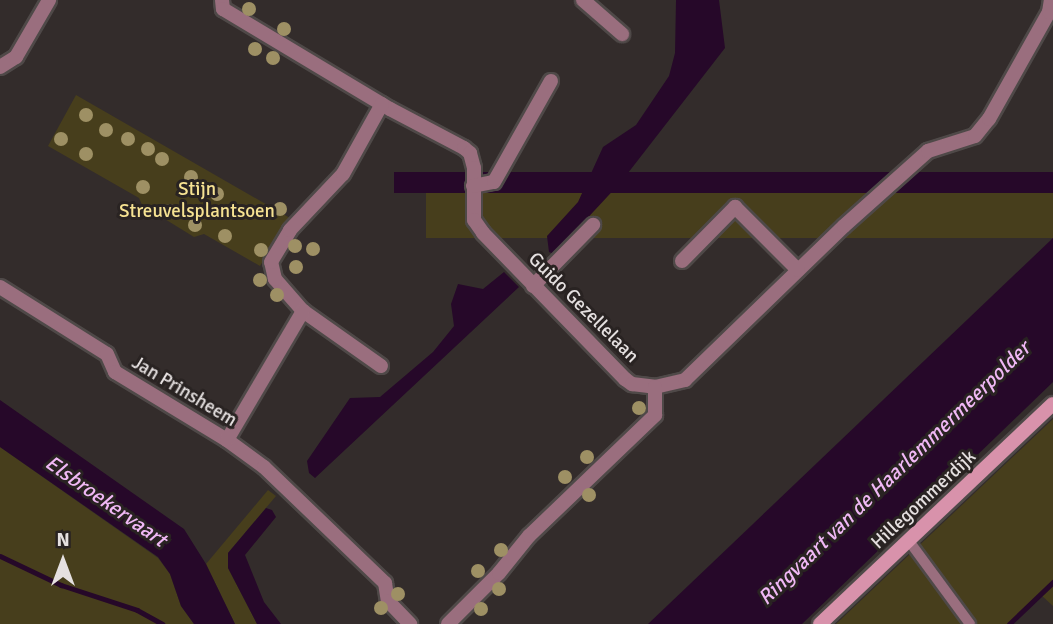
<!DOCTYPE html>
<html>
<head>
<meta charset="utf-8">
<style>
	body { margin:0 }
	#map { position:relative; width:1053px; height:624px; overflow:hidden; background:#332c2b; font-family:Signika,sans-serif }
	div>[style] { position:absolute }
	[style*='--x'] { left:calc(var(--x)*1px); top:calc(var(--y)*1px); width:calc(var(--w)*1px); rotate:calc(var(--a)*1deg) }
	.green>* { inset:0; background:#473e1c; transform-origin:0 0 }
	.water>* { inset:0; background:#260829; transform-origin:0 0 }
	.stream>* { height:5px; margin:-2.5px; padding:0 2.5px; transform-origin:2.5px; border-radius:2.5px; background:#260829 }
	.roads { filter:drop-shadow(2px 0 #4f4948) drop-shadow(-2px 0 #4f4948) drop-shadow(0 2px #4f4948) drop-shadow(0 -2px #4f4948) }
	.lane>* { height:10px; margin:-5px; padding:0 5px; transform-origin:5px; border-radius:5px; background:#9a6e7e }
	.street>* { height:14px; margin:-7px; padding:0 7px; transform-origin:7px; border-radius:7px; background:#9a6e7e }
	.secondary>* { height:14px; margin:-7px; padding:0 7px; transform-origin:7px; border-radius:7px; background:#d892ab }
	.trees>* { width:14px; height:14px; margin:-7px; border-radius:50%; background:#9e9064 }
	span { translate:-50% -50%; white-space:nowrap; text-align:center; line-height:1.15; -webkit-text-stroke:6px #292322; paint-order:stroke }
	.park-label { font-size:19px; color:#f6e292 }
	.street-label { font-size:19px; color:#e5e0e0 }
	.water-label { font-size:21px; color:#f0b8f5; font-style:italic }
	.north { position:absolute; left:28px; top:526px; width:70px; height:70px; -webkit-text-stroke:5px #292322; paint-order:stroke; rotate:0deg; font-size:19px; font-weight:700; line-height:28px; text-align:center; color:#e5e0e0 }
	.north::after { content:''; display:block; margin:auto; width:24px; height:32px; background:#e5e0e0; clip-path:polygon(50% 0,100% 100%,50% 72%,0 100%) }
</style>
</head>
<body>
<div id="map">
	<div class="green">
		<i style="clip-path:polygon(76px 95px,290px 218px,260px 266px,204px 234px,194px 237px,142px 205px,139px 198px,48px 146px)"></i>
		<i style="left:1053px;top:193px;width:45px;height:627px;rotate:90deg"></i>
		<i style="clip-path:polygon(1053px 419px,1053px 606px,1040px 594px,1009px 624px,836px 624px)"></i>
		<i style="clip-path:polygon(0 447px,158px 558px,170px 574px,181px 606px,194px 624px,0 624px)"></i>
		<i style="clip-path:polygon(268px 490px,276px 496px,228px 553px,228px 568px,257px 624px,235px 624px,206px 564px)"></i>
	</div>
	<div class="water">
		<i style="clip-path:polygon(676px 0,719px 0,725px 48px,621px 182px,554px 254px,549px 252px,547px 236px,578px 202px,603px 147px,636px 125px,669px 76px,675px 53px)"></i>
		<i style="left:1053px;top:172px;width:21px;height:659px;rotate:90deg"></i>
		<i style="clip-path:polygon(1053px 238px,1053px 382px,802px 624px,648px 624px)"></i>
		<i style="clip-path:polygon(504px 272px,519px 287px,315px 478px,309px 473px,307px 461px,350px 398px,380px 397px,433px 352px,454px 326px,451px 304px,458px 284px,483px 289px)"></i>
		<i style="clip-path:polygon(0 400px,184px 529px,206px 564px,235px 624px,194px 624px,181px 606px,170px 574px,158px 557px,0 447px)"></i>
		<i style="clip-path:polygon(266px 508px,272px 510px,276px 517px,245px 555px,264px 602px,281px 624px,257px 624px,228px 568px,228px 553px)"></i>
	</div>
	<div class="stream">
		<i style="--x:0;--y:556;--w:68;--a:25.4"></i>
		<i style="--x:61;--y:585;--w:80;--a:18.2"></i>
		<i style="--x:137;--y:610;--w:29;--a:29"></i>
		<i style="--x:1009;--y:624;--w:61;--a:-43.7"></i>
	</div>
	<div class="roads">
		<div class="lane">
			<i style="--x:909;--y:541;--w:103;--a:53.7"></i>
		</div>
		<div class="street">
			<i style="--x:222;--y:0;--w:9;--a:84"></i>
			<i style="--x:223;--y:9;--w:195;--a:30.9"></i>
			<i style="--x:390;--y:109;--w:84;--a:27.8"></i>
			<i style="--x:464;--y:148;--w:8;--a:40"></i>
			<i style="--x:470;--y:153;--w:16;--a:75"></i>
			<i style="--x:474;--y:168;--w:52;--a:90"></i>
			<i style="--x:474;--y:220;--w:16;--a:55"></i>
			<i style="--x:483;--y:233;--w:204;--a:45.8"></i>
			<i style="--x:625;--y:379;--w:9;--a:36"></i>
			<i style="--x:632;--y:384;--w:23;--a:7"></i>
			<i style="--x:655;--y:387;--w:31;--a:-13"></i>
			<i style="--x:685;--y:380;--w:221;--a:-44.1"></i>
			<i style="--x:844;--y:226;--w:113;--a:-41.8"></i>
			<i style="--x:928;--y:151;--w:49;--a:-17.7"></i>
			<i style="--x:975;--y:136;--w:22;--a:-51"></i>
			<i style="--x:989;--y:119;--w:123;--a:-60.7"></i>
			<i style="--x:1049;--y:12;--w:12;--a:-81"></i>
			<i style="--x:583;--y:0;--w:52;--a:41.1"></i>
			<i style="--x:0;--y:67;--w:19;--a:-32"></i>
			<i style="--x:16;--y:57;--w:66;--a:-59.9"></i>
			<i style="--x:473;--y:186;--w:21;--a:-11"></i>
			<i style="--x:494;--y:182;--w:116;--a:-60.6"></i>
			<i style="--x:682;--y:261;--w:76;--a:-45.5"></i>
			<i style="--x:735;--y:207;--w:89;--a:45"></i>
			<i style="--x:533;--y:286;--w:86;--a:-45.5"></i>
			<i style="--x:0;--y:287;--w:126;--a:32.1"></i>
			<i style="--x:107;--y:354;--w:20;--a:66"></i>
			<i style="--x:115;--y:372;--w:131;--a:31.3"></i>
			<i style="--x:227;--y:440;--w:46;--a:36.1"></i>
			<i style="--x:264;--y:467;--w:168;--a:43.8"></i>
			<i style="--x:385;--y:583;--w:18;--a:81"></i>
			<i style="--x:388;--y:601;--w:32;--a:46"></i>
			<i style="--x:381;--y:366;--w:95;--a:-144.8"></i>
			<i style="--x:303;--y:311;--w:43;--a:-131.2"></i>
			<i style="--x:275;--y:279;--w:17;--a:-103"></i>
			<i style="--x:271;--y:262;--w:37;--a:-59"></i>
			<i style="--x:290;--y:230;--w:77;--a:-46.6"></i>
			<i style="--x:343;--y:174;--w:80;--a:-60.9"></i>
			<i style="--x:227;--y:440;--w:150;--a:-59.5"></i>
			<i style="--x:448;--y:624;--w:72;--a:-45"></i>
			<i style="--x:499;--y:573;--w:48;--a:-51"></i>
			<i style="--x:529;--y:536;--w:175;--a:-43.8"></i>
			<i style="--x:655;--y:415;--w:28;--a:-90"></i>
		</div>
		<div class="secondary">
			<i style="--x:820;--y:624;--w:320;--a:-43.4"></i>
		</div>
	</div>
	<div class="trees">
		<i style="left:249px;top:9px"></i>
		<i style="left:284px;top:29px"></i>
		<i style="left:255px;top:49px"></i>
		<i style="left:273px;top:58px"></i>
		<i style="left:86px;top:115px"></i>
		<i style="left:106px;top:130px"></i>
		<i style="left:61px;top:139px"></i>
		<i style="left:128px;top:139px"></i>
		<i style="left:148px;top:149px"></i>
		<i style="left:86px;top:154px"></i>
		<i style="left:162px;top:159px"></i>
		<i style="left:191px;top:177px"></i>
		<i style="left:143px;top:187px"></i>
		<i style="left:217px;top:194px"></i>
		<i style="left:280px;top:209px"></i>
		<i style="left:170px;top:211px"></i>
		<i style="left:195px;top:225px"></i>
		<i style="left:225px;top:236px"></i>
		<i style="left:295px;top:246px"></i>
		<i style="left:313px;top:249px"></i>
		<i style="left:261px;top:250px"></i>
		<i style="left:296px;top:267px"></i>
		<i style="left:260px;top:280px"></i>
		<i style="left:277px;top:295px"></i>
		<i style="left:639px;top:408px"></i>
		<i style="left:587px;top:457px"></i>
		<i style="left:565px;top:477px"></i>
		<i style="left:589px;top:495px"></i>
		<i style="left:501px;top:550px"></i>
		<i style="left:478px;top:571px"></i>
		<i style="left:499px;top:589px"></i>
		<i style="left:398px;top:594px"></i>
		<i style="left:381px;top:608px"></i>
		<i style="left:481px;top:609px"></i>
	</div>
	<div class="park-label">
		<span style="left:197px;top:201px">Stijn<br>Streuvelsplantsoen</span>
	</div>
	<div class="street-label">
		<span style="left:583px;top:308px;rotate:45deg">Guido Gezellelaan</span>
		<span style="left:184px;top:392px;rotate:31deg">Jan Prinsheem</span>
		<span style="left:924px;top:500px;rotate:-43deg">Hillegommerdijk</span>
	</div>
	<div class="water-label">
		<span style="left:894px;top:473px;rotate:-44deg">Ringvaart van de Haarlemmermeerpolder</span>
		<span style="left:106px;top:501px;rotate:35deg">Elsbroekervaart</span>
	</div>
	<div class="north">N</div>
</div>
</body>
</html>
